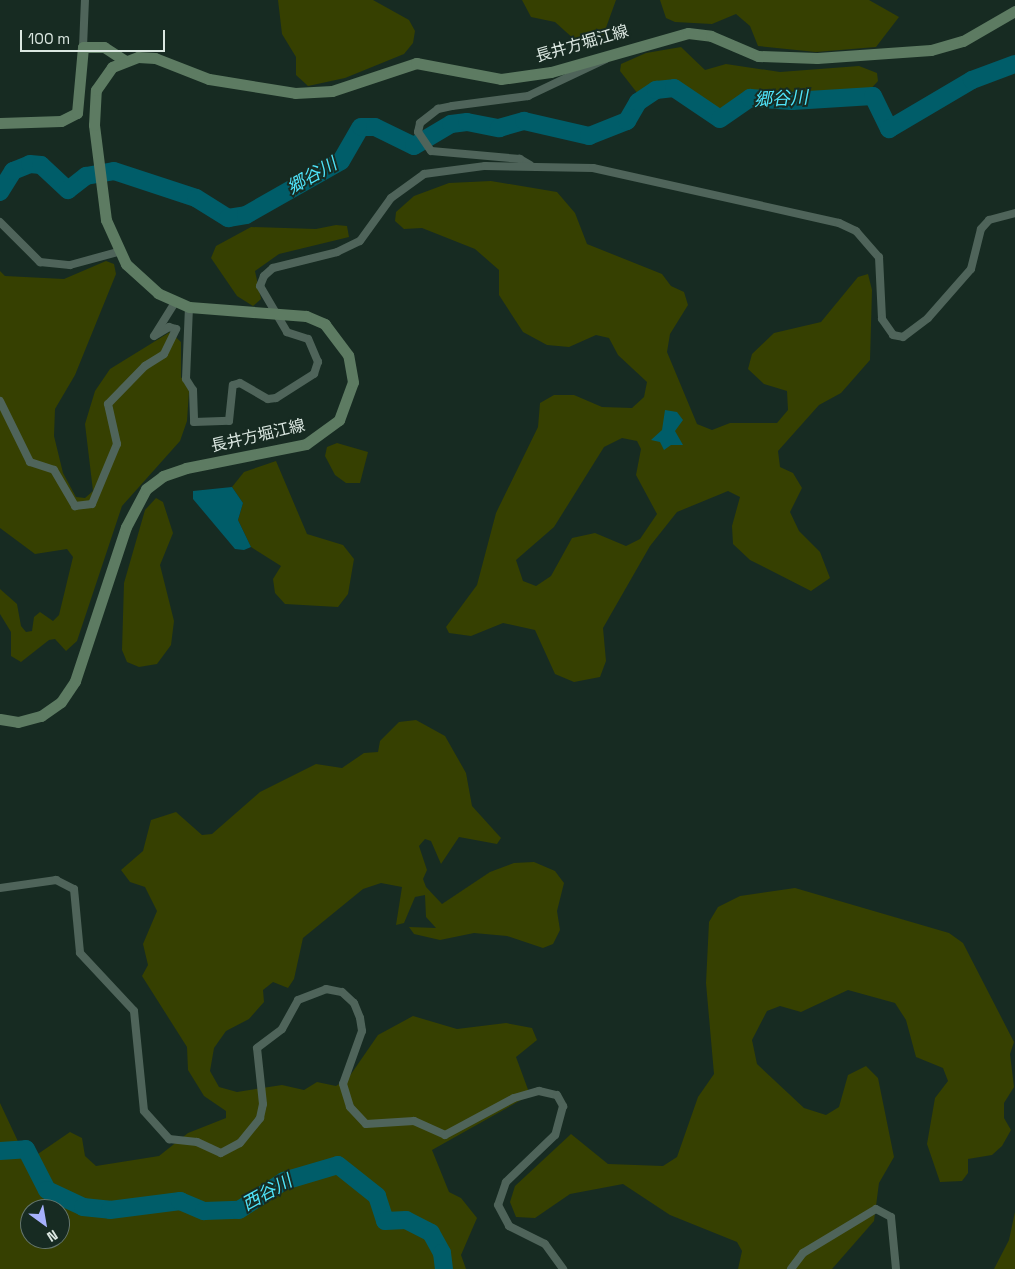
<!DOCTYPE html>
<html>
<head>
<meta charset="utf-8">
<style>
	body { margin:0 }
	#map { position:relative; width:1015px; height:1269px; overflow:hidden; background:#172b22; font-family:"Space Grotesk","Noto Sans JP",sans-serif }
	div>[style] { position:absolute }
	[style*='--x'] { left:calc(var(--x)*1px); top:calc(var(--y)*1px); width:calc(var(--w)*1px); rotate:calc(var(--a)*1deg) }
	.green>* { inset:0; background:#364001 }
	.water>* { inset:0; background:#005d69 }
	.river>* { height:18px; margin:-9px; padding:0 9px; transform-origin:9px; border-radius:9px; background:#005d69 }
	.street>* { height:8px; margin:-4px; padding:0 4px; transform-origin:4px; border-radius:4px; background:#4f645a }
	.secondary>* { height:11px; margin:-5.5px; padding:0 5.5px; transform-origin:5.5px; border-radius:5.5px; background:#5d7b62 }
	span { translate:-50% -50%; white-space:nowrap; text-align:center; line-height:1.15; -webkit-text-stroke:4px #172b22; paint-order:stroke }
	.street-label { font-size:16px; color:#dbe7e1 }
	.water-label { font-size:18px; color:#4fe3f9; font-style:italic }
	.north { position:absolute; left:20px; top:1199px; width:50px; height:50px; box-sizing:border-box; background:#172b22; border:1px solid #65766e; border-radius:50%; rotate:148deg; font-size:14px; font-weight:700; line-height:20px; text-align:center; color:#dbe7e1 }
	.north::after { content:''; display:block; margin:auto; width:18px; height:22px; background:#a6b1fc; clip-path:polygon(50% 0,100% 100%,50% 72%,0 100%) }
	.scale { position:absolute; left:20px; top:30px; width:145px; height:22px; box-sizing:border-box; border:2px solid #dbe7e1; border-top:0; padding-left:6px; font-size:15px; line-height:18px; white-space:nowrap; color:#dbe7e1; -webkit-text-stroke:4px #172b22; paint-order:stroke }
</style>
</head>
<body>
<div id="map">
	<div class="green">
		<i style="clip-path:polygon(278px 0,373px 0,409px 20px,415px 31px,413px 43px,404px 54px,345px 78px,308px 86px,296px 75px,296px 57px,282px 34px)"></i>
		<i style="clip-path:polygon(522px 0,616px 0,603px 36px,575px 40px,555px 22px,531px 17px)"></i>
		<i style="clip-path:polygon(660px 0,869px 0,899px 17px,876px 47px,816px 52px,758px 46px,750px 26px,736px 14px,712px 24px,675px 22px,666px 18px)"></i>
		<i style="clip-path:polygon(681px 47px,705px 70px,726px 64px,780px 72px,859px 66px,877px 73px,878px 81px,867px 93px,749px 96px,719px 117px,675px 87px,638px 94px,620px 71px,621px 64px,646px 53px)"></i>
		<i style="clip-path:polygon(evenodd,491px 181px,557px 192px,575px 213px,587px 244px,662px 274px,671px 286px,684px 292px,688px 305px,670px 334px,667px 352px,697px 424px,712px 430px,730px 423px,777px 423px,788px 410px,787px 391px,764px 384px,748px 369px,752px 354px,774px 333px,821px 322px,858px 277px,868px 274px,872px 290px,870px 360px,841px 393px,819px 405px,778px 451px,780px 467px,793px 473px,802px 488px,790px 512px,799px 531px,820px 552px,830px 578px,811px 591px,750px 560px,733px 544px,732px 526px,740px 497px,728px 491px,677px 512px,650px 546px,603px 628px,606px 661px,600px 677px,574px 682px,555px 674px,535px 630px,503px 623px,471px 636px,449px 633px,446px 627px,477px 585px,496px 513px,538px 427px,540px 403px,554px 395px,574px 395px,602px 407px,632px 408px,644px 397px,647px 382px,618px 355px,609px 338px,596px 335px,569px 347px,547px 345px,523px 332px,499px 295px,499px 270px,475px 249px,422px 228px,404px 229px,395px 221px,396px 212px,414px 196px,449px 183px,491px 181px,622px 438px,637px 441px,641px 449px,636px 475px,657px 514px,640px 539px,626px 546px,595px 533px,572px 538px,551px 576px,536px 586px,523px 581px,516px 560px,554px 527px,604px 447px,622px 438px)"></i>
		<i style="clip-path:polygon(336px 225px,347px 226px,349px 237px,279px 254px,255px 271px,261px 299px,253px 306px,237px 296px,211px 258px,216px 246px,251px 227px,316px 229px)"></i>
		<i style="clip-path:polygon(106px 261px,114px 264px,116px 274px,75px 375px,55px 409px,54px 436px,63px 473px,76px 497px,85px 498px,93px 491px,85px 424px,95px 391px,110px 369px,170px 332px,181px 342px,181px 377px,189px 391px,187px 421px,180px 441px,122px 506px,77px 641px,66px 651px,55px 639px,49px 640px,21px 662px,11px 656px,11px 632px,0 614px,0 589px,17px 604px,21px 626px,26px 632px,32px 631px,34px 617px,40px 612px,53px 621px,59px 615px,73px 557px,67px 549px,35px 554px,0 528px,0 271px,5px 276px,64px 279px)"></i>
		<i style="clip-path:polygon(337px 443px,368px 452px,360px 483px,346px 483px,335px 475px,325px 456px,327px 447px)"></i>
		<i style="clip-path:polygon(276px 461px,307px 534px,343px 545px,354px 559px,348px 594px,338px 607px,285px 604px,275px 593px,273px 579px,281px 566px,251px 547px,238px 520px,243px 503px,232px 487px,244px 472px)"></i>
		<i style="clip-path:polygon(156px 498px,163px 502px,173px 533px,160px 565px,174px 621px,171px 645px,157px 664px,139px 667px,127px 662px,122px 650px,124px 583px,145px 510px)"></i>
		<i style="clip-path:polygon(evenodd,416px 720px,445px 736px,466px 773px,472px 806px,501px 838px,497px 844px,459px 837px,441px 864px,431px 841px,425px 839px,419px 846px,427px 870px,423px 879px,426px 887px,442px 904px,490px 872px,514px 863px,534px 862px,555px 871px,564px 883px,557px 911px,560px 930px,553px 944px,543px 948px,507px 936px,474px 933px,440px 940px,414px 934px,409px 927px,436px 928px,426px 917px,425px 895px,415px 897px,404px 923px,396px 925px,402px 887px,381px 883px,363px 889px,303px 938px,294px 979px,288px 988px,273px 982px,263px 990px,264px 1002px,249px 1019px,226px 1031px,214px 1048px,210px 1071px,219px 1087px,237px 1092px,282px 1085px,304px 1090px,317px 1082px,336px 1086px,349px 1077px,378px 1035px,413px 1016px,457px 1029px,506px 1023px,532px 1028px,537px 1040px,516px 1057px,530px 1095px,432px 1150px,449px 1192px,461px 1198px,477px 1218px,461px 1255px,466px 1269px,0 1269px,0 1103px,22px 1150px,35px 1156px,70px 1132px,82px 1138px,85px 1156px,96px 1166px,159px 1156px,188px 1133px,226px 1118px,226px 1111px,204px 1096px,188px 1070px,187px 1047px,142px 976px,148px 965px,143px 944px,157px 911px,145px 887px,130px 882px,121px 870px,143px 851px,151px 820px,176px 812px,202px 835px,212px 834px,260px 792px,316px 764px,342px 768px,364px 753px,378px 752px,380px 741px,399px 722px,416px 720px,30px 1209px,60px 1209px,60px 1239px,30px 1239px,30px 1209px)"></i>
		<i style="clip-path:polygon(795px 888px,949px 933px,963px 943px,1014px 1042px,1010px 1054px,1014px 1087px,1004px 1103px,1004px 1118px,1011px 1130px,1002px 1146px,992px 1155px,968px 1159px,968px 1173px,962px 1181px,940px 1182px,927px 1144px,935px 1098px,948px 1081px,943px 1068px,916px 1057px,906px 1020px,895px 1003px,848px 990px,801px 1012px,780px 1006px,767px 1011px,752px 1040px,757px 1064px,804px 1108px,826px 1115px,839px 1107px,848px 1075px,866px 1066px,878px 1078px,894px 1157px,879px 1183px,874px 1221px,832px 1269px,738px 1269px,742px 1251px,737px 1242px,670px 1215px,623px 1184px,570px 1194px,535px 1218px,516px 1217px,510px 1202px,515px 1186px,571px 1134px,608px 1164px,663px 1166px,677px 1157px,698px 1097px,714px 1074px,706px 983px,709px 922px,718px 907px,740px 896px)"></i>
		<i style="clip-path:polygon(1015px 1212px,1015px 1269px,994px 1269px,1009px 1240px)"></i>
	</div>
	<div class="water">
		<i style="clip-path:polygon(665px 410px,677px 412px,683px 420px,675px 431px,683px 445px,671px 445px,664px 450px,660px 442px,651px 440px,662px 430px)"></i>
		<i style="clip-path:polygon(232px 487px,243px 503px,238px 520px,251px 547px,244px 550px,235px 549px,193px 499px,193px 491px)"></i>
	</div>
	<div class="river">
		<i style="--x:0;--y:192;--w:25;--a:-58"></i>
		<i style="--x:13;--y:171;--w:18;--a:-22"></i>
		<i style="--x:30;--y:164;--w:11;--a:5"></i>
		<i style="--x:41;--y:165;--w:37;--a:43"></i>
		<i style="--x:68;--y:190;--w:23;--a:-38"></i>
		<i style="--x:86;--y:176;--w:28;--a:-10"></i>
		<i style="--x:114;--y:171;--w:86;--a:18.2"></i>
		<i style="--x:196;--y:198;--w:38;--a:32"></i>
		<i style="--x:228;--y:218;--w:18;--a:-9"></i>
		<i style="--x:246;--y:215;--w:109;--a:-29.6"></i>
		<i style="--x:341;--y:161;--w:39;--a:-60"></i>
		<i style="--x:361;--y:127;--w:14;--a:0"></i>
		<i style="--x:375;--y:127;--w:43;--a:26"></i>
		<i style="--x:414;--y:146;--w:43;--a:-30.7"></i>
		<i style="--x:451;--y:124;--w:16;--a:-7"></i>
		<i style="--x:467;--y:122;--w:33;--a:11"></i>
		<i style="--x:499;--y:128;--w:26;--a:-16"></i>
		<i style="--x:524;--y:121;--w:67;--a:13"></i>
		<i style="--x:589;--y:136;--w:41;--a:-21.5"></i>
		<i style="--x:627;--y:121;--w:22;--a:-60"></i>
		<i style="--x:638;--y:102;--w:22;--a:-34"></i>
		<i style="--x:656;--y:90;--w:18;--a:-6"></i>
		<i style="--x:674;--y:88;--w:55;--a:34"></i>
		<i style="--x:720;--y:119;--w:37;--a:-35"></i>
		<i style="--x:750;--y:98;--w:42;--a:4.1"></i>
		<i style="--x:792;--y:101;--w:81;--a:-3.5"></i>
		<i style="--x:873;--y:96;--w:37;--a:64"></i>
		<i style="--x:889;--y:129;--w:96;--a:-30.6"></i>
		<i style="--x:972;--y:80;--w:46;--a:-20.4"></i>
		<i style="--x:0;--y:1151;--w:26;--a:-4"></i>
		<i style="--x:26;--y:1149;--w:46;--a:62.9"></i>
		<i style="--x:47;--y:1190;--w:40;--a:25"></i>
		<i style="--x:83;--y:1207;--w:27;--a:6"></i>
		<i style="--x:110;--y:1210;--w:71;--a:-7.3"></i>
		<i style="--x:180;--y:1201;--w:26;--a:23"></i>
		<i style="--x:204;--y:1211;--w:35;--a:-2"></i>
		<i style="--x:239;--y:1210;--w:54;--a:-32.8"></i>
		<i style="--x:284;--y:1181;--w:56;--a:-16.5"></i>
		<i style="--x:338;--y:1165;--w:50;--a:38.5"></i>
		<i style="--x:377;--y:1196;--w:26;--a:72"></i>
		<i style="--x:385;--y:1221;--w:21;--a:-3"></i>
		<i style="--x:406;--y:1220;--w:28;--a:27"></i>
		<i style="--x:431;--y:1233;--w:23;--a:61"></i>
		<i style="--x:442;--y:1253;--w:16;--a:83"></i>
	</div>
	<div class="street">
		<i style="--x:83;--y:47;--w:47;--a:-87.6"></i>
		<i style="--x:530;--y:165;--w:12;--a:-149"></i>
		<i style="--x:520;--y:159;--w:89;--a:-174.9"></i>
		<i style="--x:431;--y:151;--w:23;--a:-124"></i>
		<i style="--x:418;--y:132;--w:9;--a:-77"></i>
		<i style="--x:420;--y:123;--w:23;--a:-38"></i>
		<i style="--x:438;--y:109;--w:14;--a:-12"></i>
		<i style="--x:452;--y:106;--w:77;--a:-7.5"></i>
		<i style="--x:528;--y:96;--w:86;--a:-25.4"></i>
		<i style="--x:0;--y:222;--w:57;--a:45"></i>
		<i style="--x:40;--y:262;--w:30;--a:6"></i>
		<i style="--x:70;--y:265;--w:50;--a:-15.2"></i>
		<i style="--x:189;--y:307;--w:72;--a:92.4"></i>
		<i style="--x:186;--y:379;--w:13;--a:58"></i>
		<i style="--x:193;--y:390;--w:32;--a:88"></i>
		<i style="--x:194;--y:422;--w:35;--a:-2"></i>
		<i style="--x:229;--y:421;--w:36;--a:-84"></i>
		<i style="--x:233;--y:385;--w:7;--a:-16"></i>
		<i style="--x:240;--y:383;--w:32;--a:30"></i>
		<i style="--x:268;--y:399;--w:8;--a:-7"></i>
		<i style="--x:276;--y:398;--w:45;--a:-32.3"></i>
		<i style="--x:314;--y:374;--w:13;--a:-72"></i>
		<i style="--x:318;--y:362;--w:25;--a:-113"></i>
		<i style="--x:308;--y:339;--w:22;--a:-162"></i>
		<i style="--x:287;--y:332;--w:53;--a:-120.4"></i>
		<i style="--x:260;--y:286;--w:11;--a:-68"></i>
		<i style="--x:264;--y:276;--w:12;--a:-42"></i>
		<i style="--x:273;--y:268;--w:66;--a:-14"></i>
		<i style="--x:337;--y:252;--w:25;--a:-26"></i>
		<i style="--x:360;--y:241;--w:53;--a:-54.2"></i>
		<i style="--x:391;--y:198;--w:41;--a:-36"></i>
		<i style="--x:424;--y:174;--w:62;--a:-7.5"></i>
		<i style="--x:485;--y:166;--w:108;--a:1.1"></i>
		<i style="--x:593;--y:168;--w:252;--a:12.6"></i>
		<i style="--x:839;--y:223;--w:19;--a:25"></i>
		<i style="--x:856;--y:231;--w:35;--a:49"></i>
		<i style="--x:879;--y:257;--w:62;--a:87.2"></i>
		<i style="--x:882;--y:319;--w:19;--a:55"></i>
		<i style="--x:893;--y:335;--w:10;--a:11"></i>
		<i style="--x:903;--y:337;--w:31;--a:-37"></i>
		<i style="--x:928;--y:318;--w:65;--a:-48.7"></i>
		<i style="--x:971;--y:269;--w:41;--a:-76"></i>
		<i style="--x:981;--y:229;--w:12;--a:-48"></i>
		<i style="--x:989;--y:220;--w:27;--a:-15"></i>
		<i style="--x:0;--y:401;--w:68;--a:63.8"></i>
		<i style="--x:30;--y:462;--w:25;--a:18"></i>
		<i style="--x:54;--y:470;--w:42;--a:59.7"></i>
		<i style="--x:75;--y:506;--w:17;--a:-7"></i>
		<i style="--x:92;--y:504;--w:65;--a:-67.4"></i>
		<i style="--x:117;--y:444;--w:41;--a:-102.7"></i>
		<i style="--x:108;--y:404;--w:53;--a:-45.8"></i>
		<i style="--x:145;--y:366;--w:22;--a:-32"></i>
		<i style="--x:164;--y:354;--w:28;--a:-64"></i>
		<i style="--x:176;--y:329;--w:7;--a:-164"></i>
		<i style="--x:169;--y:327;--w:17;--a:149"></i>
		<i style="--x:154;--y:336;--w:40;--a:-58"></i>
		<i style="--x:0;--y:888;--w:57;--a:-8.1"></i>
		<i style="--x:56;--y:880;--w:20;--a:27"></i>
		<i style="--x:74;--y:889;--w:64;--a:84.6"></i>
		<i style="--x:80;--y:953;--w:79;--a:47"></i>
		<i style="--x:134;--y:1011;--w:100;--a:84.3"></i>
		<i style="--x:144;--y:1111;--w:38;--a:48"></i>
		<i style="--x:169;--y:1139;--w:28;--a:6"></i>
		<i style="--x:197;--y:1142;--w:26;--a:25"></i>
		<i style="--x:221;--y:1153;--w:21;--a:-28"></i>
		<i style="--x:240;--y:1143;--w:32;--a:-51"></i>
		<i style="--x:260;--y:1118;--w:14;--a:-78"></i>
		<i style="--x:263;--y:1104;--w:56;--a:-96.1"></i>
		<i style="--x:257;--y:1048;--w:31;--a:-37"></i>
		<i style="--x:282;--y:1029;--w:33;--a:-61"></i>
		<i style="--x:298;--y:1000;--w:30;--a:-21"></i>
		<i style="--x:326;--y:989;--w:16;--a:11"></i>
		<i style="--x:342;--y:992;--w:16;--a:43"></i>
		<i style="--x:354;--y:1003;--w:16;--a:68"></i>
		<i style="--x:360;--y:1018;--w:13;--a:81"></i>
		<i style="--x:362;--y:1031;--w:56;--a:109.7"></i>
		<i style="--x:343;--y:1084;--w:24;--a:73"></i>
		<i style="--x:350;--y:1107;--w:23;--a:47"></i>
		<i style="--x:366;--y:1124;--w:48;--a:-3.6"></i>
		<i style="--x:414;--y:1121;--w:34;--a:24"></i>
		<i style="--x:445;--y:1135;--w:78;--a:-28.2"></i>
		<i style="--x:514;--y:1098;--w:26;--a:-16"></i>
		<i style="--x:539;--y:1091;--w:18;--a:13"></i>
		<i style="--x:557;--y:1095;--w:13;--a:61"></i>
		<i style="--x:563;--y:1106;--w:30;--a:105"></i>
		<i style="--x:555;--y:1135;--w:68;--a:136.2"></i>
		<i style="--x:506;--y:1182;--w:24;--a:109"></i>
		<i style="--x:498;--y:1205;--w:24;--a:62"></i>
		<i style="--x:509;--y:1226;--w:40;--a:26.6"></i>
		<i style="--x:545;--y:1244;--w:31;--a:54"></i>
		<i style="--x:791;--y:1269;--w:20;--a:-53"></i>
		<i style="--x:803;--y:1253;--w:85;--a:-31.1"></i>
		<i style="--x:876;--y:1209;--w:17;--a:28"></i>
		<i style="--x:891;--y:1217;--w:52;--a:84.5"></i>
	</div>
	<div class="secondary">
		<i style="--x:0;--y:123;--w:61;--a:-1.9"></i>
		<i style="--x:61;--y:121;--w:18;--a:-27"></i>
		<i style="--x:77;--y:113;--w:66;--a:-84.8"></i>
		<i style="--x:83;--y:47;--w:21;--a:0"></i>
		<i style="--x:104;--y:47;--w:24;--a:33"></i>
		<i style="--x:0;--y:719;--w:18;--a:9"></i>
		<i style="--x:18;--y:722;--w:24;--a:-15"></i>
		<i style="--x:41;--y:716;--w:24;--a:-35"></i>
		<i style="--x:61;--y:702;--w:25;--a:-56"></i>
		<i style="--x:75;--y:681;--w:162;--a:-71.7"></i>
		<i style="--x:126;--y:527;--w:43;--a:-62.2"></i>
		<i style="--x:146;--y:489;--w:21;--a:-37"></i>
		<i style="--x:163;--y:476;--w:24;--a:-19"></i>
		<i style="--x:186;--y:468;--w:122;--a:-11.3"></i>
		<i style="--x:306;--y:444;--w:41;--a:-36"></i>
		<i style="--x:339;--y:420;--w:40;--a:-69.8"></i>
		<i style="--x:353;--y:382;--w:27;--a:-100"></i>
		<i style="--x:348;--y:355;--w:39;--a:-127"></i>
		<i style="--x:325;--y:324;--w:21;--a:-157"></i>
		<i style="--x:306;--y:316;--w:117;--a:-175.6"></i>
		<i style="--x:189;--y:307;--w:34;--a:-156"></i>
		<i style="--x:158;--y:293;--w:43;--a:-137.8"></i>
		<i style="--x:126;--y:264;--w:48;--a:-114.4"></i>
		<i style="--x:106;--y:220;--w:96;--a:-97.2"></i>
		<i style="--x:94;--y:125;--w:35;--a:-87"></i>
		<i style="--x:96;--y:90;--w:28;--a:-55"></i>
		<i style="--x:112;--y:67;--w:28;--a:-21"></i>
		<i style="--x:138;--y:57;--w:17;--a:3"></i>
		<i style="--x:155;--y:58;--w:58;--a:21.3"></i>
		<i style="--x:209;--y:79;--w:87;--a:9.2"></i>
		<i style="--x:295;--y:93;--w:37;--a:-3"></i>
		<i style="--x:332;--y:91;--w:89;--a:-18.4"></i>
		<i style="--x:416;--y:63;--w:86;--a:10.7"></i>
		<i style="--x:501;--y:79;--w:50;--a:-8"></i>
		<i style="--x:551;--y:72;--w:142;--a:-15.9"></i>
		<i style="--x:688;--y:33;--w:23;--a:7"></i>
		<i style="--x:711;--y:36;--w:51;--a:23.1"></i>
		<i style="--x:758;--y:56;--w:59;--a:1.9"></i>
		<i style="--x:817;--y:58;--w:114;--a:-4"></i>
		<i style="--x:931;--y:50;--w:33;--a:-16"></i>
		<i style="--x:963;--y:41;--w:60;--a:-30"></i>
	</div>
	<div class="street-label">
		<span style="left:582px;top:44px;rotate:-16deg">長井方堀江線</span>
		<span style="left:258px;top:436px;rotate:-13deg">長井方堀江線</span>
	</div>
	<div class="water-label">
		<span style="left:781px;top:99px;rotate:-3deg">郷谷川</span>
		<span style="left:312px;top:176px;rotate:-30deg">郷谷川</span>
		<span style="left:267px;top:1193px;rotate:-29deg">西谷川</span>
	</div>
	<div class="north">N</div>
	<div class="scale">100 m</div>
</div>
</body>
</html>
